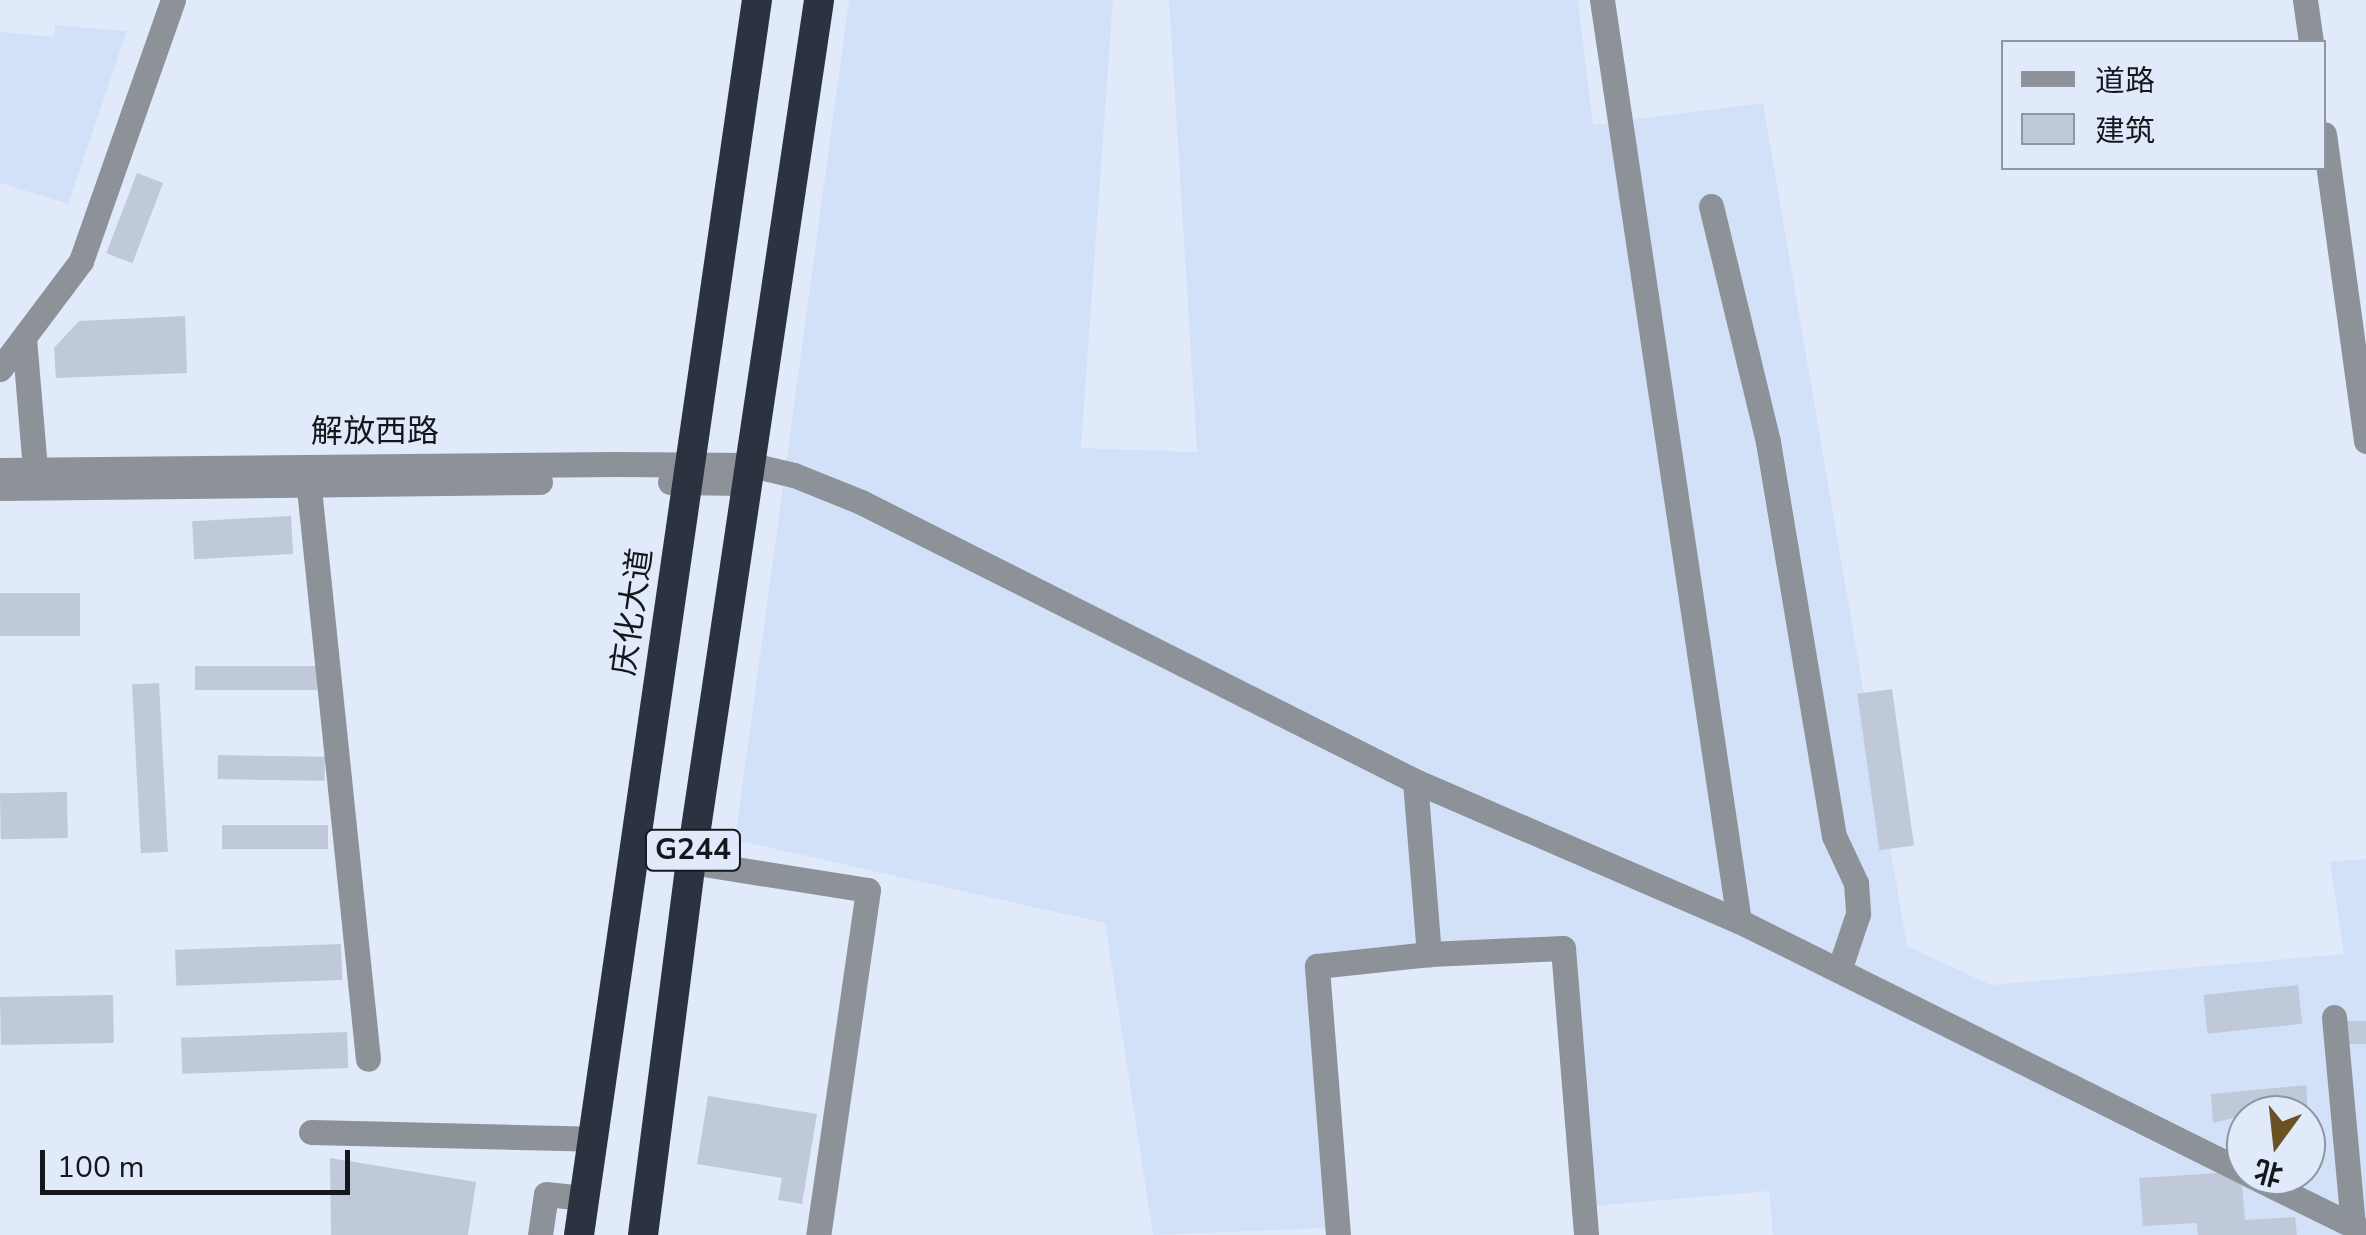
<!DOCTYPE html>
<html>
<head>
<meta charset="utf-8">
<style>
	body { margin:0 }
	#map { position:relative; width:2366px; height:1235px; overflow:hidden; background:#e0eafa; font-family:"Nunito Sans","Noto Sans SC",sans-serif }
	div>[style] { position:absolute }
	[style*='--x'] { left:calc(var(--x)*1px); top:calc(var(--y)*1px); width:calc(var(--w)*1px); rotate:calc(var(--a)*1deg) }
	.built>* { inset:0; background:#d3e1f8 }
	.building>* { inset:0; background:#bfc9d9; transform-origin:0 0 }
	.minor>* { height:25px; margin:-12.5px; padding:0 12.5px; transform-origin:12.5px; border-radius:12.5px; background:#8d9298 }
	.highway>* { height:30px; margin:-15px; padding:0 15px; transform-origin:15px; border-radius:15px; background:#2c3340 }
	span { translate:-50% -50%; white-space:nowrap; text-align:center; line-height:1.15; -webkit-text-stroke:8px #e0eafa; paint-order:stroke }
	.shield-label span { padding:2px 8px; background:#e0eafa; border:2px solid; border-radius:8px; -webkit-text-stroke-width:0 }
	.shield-label { font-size:30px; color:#14181d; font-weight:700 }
	.street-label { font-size:32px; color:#14181d }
	.legend { position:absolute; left:2001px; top:40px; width:325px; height:130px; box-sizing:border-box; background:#e0eafa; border:2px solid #8e96a2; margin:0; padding:12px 18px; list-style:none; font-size:30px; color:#14181d }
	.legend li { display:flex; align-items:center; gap:20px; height:50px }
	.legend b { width:50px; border:2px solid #8e96a2 }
	.north { position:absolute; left:2226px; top:1095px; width:100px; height:100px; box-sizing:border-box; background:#e0eafa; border:2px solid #8e96a2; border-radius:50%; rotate:195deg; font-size:28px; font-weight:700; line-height:40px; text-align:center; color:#14181d }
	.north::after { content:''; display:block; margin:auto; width:35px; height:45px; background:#6b5123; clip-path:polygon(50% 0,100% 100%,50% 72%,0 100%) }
	.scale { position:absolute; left:40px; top:1150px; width:310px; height:45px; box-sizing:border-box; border:5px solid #14181d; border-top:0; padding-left:12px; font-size:30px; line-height:35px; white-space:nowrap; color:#14181d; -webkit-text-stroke:8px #e0eafa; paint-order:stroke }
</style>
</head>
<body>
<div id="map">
	<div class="built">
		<i style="clip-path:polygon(evenodd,849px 0,1113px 0,1081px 448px,1197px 452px,1169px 0,1578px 0,1593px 125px,1763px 103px,1907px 946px,1991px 985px,2344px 954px,2330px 862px,2366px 859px,2366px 1235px,1773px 1235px,1769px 1191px,1595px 1206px,1571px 940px,1305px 962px,1328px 1228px,1153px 1235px,1105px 923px,735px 840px,849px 0,2246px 1115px,2306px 1115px,2306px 1175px,2246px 1175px,2246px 1115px)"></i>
		<i style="clip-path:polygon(55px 25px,127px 31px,68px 204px,0 183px,0 32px,54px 37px)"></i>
	</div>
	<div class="building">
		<i style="left:137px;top:173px;width:28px;height:86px;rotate:21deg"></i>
		<i style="clip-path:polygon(185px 316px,187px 373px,56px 378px,54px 348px,79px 321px)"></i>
		<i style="left:291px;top:516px;width:38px;height:99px;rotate:87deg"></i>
		<i style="left:80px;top:593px;width:43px;height:80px;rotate:90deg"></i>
		<i style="left:195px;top:666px;width:122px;height:24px"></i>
		<i style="left:159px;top:683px;width:169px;height:27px;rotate:87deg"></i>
		<i style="left:1892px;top:689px;width:158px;height:35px;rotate:82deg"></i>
		<i style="left:218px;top:755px;width:107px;height:24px;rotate:1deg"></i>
		<i style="left:67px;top:792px;width:46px;height:67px;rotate:89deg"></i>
		<i style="left:222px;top:825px;width:106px;height:24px"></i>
		<i style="left:341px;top:944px;width:36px;height:166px;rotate:88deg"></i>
		<i style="left:2298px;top:985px;width:39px;height:95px;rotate:84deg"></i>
		<i style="left:113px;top:995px;width:48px;height:113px;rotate:89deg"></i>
		<i style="left:2366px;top:1021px;width:23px;height:24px;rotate:90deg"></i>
		<i style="left:347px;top:1032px;width:36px;height:166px;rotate:88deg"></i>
		<i style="clip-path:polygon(2306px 1085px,2308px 1114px,2246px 1115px,2213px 1123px,2211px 1094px)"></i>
		<i style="clip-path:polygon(708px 1096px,817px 1114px,802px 1204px,778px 1200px,782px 1178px,697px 1164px)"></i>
		<i style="clip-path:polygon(330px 1158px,476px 1182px,468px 1235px,331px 1235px)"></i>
		<i style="clip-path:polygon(2219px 1173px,2242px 1184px,2245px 1220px,2295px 1217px,2297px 1235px,2198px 1235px,2197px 1223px,2143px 1226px,2139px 1178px)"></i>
	</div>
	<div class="minor">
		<i style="--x:1602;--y:0;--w:931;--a:81.54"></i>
		<i style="--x:2305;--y:0;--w:42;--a:81.9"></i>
		<i style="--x:2324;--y:134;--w:310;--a:82.2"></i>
		<i style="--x:1711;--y:206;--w:243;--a:76.4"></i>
		<i style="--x:1768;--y:442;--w:399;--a:80.5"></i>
		<i style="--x:1834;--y:836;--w:52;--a:64.9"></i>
		<i style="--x:1856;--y:883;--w:31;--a:86"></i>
		<i style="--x:1858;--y:914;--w:59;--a:108.7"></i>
		<i style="--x:24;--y:338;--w:144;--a:85.2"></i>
		<i style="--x:0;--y:369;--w:135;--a:-53.1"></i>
		<i style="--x:81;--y:261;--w:277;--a:-70.6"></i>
		<i style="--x:307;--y:469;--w:593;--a:84.1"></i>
		<i style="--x:0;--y:470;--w:615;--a:-0.56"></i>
		<i style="--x:615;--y:464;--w:136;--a:0.4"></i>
		<i style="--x:751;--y:465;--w:44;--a:13.1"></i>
		<i style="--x:794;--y:475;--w:72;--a:21.9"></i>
		<i style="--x:861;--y:502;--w:620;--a:26.73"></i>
		<i style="--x:1415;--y:781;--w:353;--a:23.4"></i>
		<i style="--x:1739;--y:921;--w:566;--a:26.43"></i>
		<i style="--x:670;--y:482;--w:78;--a:0.7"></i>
		<i style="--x:0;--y:488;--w:540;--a:-0.64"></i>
		<i style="--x:1415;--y:781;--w:174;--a:85.4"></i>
		<i style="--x:1429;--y:954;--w:134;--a:-2.6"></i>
		<i style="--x:1563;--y:948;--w:288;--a:85.4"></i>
		<i style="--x:691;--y:862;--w:179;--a:9"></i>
		<i style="--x:868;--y:890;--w:349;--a:98.2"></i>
		<i style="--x:2334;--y:1017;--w:210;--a:84.8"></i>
		<i style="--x:311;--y:1132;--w:281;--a:1.4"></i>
		<i style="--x:2250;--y:1175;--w:129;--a:26.2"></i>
		<i style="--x:540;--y:1235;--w:41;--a:-81.7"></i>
		<i style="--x:546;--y:1194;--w:38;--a:6"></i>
		<i style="--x:1338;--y:1235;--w:270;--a:-94.5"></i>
		<i style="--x:1317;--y:966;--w:113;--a:-6.1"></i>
	</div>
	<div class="highway">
		<i style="--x:579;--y:1235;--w:1248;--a:-81.8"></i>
		<i style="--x:643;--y:1235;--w:376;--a:-82.7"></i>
		<i style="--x:691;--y:862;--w:871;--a:-81.55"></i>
	</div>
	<div class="shield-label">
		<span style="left:693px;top:850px">G244</span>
	</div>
	<div class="street-label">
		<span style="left:375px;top:432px">解放西路</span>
		<span style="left:633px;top:612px;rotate:-82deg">庆化大道</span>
	</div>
	<ul class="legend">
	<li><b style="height:12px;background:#8d9298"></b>道路</li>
	<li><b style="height:28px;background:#bfc9d9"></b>建筑</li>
	</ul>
	<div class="north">北</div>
	<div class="scale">100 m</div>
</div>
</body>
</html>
